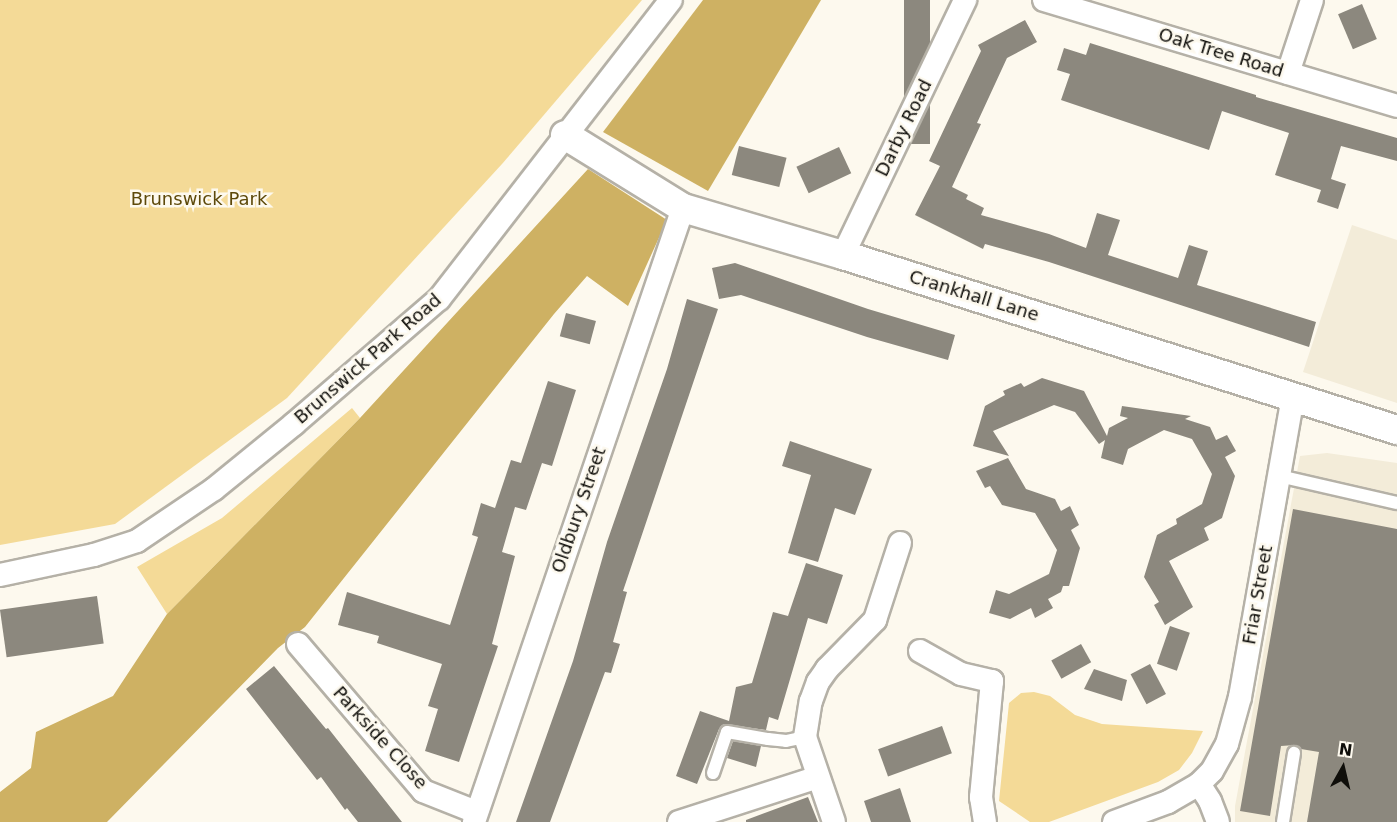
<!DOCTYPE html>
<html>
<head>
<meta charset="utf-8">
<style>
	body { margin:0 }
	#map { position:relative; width:1397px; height:822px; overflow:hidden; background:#fdf9ee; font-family:"DejaVu Sans",sans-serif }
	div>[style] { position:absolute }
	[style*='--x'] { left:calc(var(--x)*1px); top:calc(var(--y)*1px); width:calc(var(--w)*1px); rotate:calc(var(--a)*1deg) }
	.built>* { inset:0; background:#f3ecd9 }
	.green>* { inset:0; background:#f4da97 }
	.forest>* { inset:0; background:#ceb163 }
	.building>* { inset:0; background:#8c887e; transform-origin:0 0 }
	.roads { filter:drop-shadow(2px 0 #b5b1a7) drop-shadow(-2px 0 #b5b1a7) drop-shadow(0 2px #b5b1a7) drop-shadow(0 -2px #b5b1a7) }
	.service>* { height:12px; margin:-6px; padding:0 6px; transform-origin:6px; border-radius:6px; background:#fff }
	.minor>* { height:22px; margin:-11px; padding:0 11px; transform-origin:11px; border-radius:11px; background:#fff }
	.tertiary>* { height:28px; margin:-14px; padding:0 14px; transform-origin:14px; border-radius:14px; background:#fff }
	span { translate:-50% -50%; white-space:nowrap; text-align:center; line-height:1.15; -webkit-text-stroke:5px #fdf9ee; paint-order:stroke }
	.street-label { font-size:18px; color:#0f0e0a }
	.park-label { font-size:18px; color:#5d490a }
	.north { position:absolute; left:1313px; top:738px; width:60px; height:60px; -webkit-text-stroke:4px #fdf9ee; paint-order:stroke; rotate:8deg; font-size:16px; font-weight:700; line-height:24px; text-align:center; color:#0f0e0a }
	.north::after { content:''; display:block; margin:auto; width:21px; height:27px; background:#0f0e0a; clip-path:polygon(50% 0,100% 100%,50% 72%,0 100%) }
</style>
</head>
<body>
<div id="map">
	<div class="built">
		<i style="clip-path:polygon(1352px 225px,1397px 240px,1397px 403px,1303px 372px)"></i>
		<i style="clip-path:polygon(1327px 453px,1397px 463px,1397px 822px,1235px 822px,1235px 806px,1300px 456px)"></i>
	</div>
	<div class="green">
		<i style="clip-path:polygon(0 0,642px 0,502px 164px,287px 398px,115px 524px,0 545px)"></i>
		<i style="clip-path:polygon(352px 408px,360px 418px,167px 614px,137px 567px,222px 518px)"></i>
		<i style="clip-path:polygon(1034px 692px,1050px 696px,1075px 715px,1102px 724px,1203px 731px,1192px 753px,1179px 770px,1158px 782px,1049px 822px,1030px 822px,999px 801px,1009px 703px,1021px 693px)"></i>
	</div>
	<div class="forest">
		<i style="clip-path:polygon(703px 0,821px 0,708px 191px,603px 132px)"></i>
		<i style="clip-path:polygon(588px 169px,667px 220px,628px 306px,587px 276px,554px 314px,305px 627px,278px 648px,107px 822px,0 822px,0 792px,31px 768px,36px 732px,113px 696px,167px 614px,360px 418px)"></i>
	</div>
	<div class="building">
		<i style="left:904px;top:0;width:26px;height:144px"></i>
		<i style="left:1362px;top:4px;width:38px;height:26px;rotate:67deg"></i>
		<i style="clip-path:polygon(1025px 20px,1037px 42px,1007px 58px,977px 123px,981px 124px,952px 187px,968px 195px,966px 199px,984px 208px,981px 215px,1049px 234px,1086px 248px,1097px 213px,1120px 220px,1108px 255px,1178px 278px,1189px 245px,1208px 251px,1197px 285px,1316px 322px,1309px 347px,1049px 262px,985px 244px,983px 249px,915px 215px,940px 166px,929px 161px,981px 51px,978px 45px)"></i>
		<i style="clip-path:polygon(1090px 43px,1256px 95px,1256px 97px,1397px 138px,1397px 161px,1341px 146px,1331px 179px,1346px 184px,1338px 209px,1317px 202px,1321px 190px,1275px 175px,1289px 133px,1222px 111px,1209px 150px,1061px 100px,1070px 74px,1057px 70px,1064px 48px,1086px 55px)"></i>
		<i style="left:739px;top:146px;width:49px;height:30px;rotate:14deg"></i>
		<i style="left:839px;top:147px;width:29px;height:47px;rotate:65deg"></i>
		<i style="clip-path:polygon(735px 263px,868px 309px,955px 335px,948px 360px,867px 337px,741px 295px,719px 299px,712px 268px)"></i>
		<i style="clip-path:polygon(687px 299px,718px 309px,623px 591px,627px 592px,613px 642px,620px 644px,611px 673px,605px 672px,550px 822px,516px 822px,573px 661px,607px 542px,667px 369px)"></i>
		<i style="left:566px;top:313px;width:31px;height:24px;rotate:15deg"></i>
		<i style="clip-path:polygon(1042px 378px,1084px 391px,1107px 436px,1109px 428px,1128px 418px,1120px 416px,1122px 406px,1191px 416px,1185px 419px,1210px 427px,1216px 440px,1227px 435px,1236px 451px,1225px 457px,1235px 476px,1222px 518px,1204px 528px,1209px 540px,1169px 561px,1193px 607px,1165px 625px,1154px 605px,1159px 602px,1144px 577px,1157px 535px,1177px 524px,1176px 519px,1202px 504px,1212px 474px,1192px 439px,1164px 430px,1128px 449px,1123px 465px,1101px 458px,1105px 440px,1099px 444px,1075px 412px,1054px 405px,993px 431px,1009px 456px,973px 446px,985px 406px,1005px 395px,1003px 391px,1021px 383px,1024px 387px)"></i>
		<i style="clip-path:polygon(548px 381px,576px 390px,552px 466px,542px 463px,526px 510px,515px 507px,502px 552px,515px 556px,492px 644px,498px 646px,459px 762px,425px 751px,438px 709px,428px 706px,442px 664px,377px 643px,379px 636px,338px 625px,347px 592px,450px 625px,478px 537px,472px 535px,481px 503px,495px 508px,511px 460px,521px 463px)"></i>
		<i style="clip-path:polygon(790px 441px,872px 469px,855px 515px,835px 508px,818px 562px,788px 553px,811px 475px,782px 466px)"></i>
		<i style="clip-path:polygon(1008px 458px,1026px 489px,1055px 499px,1061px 511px,1070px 506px,1079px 525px,1071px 530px,1080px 548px,1069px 586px,1063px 586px,1061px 592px,1048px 599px,1053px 608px,1035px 618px,1031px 608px,1010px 619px,989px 613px,996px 590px,1009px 594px,1049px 574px,1057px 550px,1035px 513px,1002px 505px,990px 486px,985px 488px,976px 471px)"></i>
		<i style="clip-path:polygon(1293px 509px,1397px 529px,1397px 822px,1307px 822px,1319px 752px,1301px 749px,1295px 745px,1281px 746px,1270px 816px,1240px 811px)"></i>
		<i style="clip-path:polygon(806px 563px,843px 575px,827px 624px,808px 618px,778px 720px,769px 717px,766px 730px,724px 724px,719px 729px,697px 784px,676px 776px,700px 711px,729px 721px,736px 687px,752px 683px,773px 612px,788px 616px)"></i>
		<i style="left:97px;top:596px;width:48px;height:98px;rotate:82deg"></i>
		<i style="left:1170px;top:626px;width:21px;height:40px;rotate:19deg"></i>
		<i style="left:1081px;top:644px;width:21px;height:34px;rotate:61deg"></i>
		<i style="left:1150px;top:664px;width:34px;height:22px;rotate:62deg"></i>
		<i style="clip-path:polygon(274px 666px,326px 729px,328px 728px,402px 822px,358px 822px,347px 808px,345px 810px,321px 777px,317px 780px,246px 689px)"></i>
		<i style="clip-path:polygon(1094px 669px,1127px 680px,1122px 701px,1084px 689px)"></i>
		<i style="left:942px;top:726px;width:29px;height:68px;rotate:70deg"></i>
		<i style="clip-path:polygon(733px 741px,761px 746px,756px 767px,727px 758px)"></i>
		<i style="clip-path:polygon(900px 788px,911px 822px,871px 822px,864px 801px)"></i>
		<i style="clip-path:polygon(808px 797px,818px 822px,746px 822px,746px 820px)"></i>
	</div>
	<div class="roads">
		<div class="service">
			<i style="--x:1279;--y:476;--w:121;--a:12.9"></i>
			<i style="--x:713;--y:773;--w:43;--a:-71.1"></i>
			<i style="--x:727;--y:732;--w:42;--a:9.7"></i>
			<i style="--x:768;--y:739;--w:18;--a:6"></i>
			<i style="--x:786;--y:741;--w:19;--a:-12"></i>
			<i style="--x:1283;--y:822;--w:70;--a:-80.9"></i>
		</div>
		<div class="minor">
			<i style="--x:1044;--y:0;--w:369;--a:16.7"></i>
			<i style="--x:1288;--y:73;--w:77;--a:-71.8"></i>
			<i style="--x:843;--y:255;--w:283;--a:-64.4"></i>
			<i style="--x:0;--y:575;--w:96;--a:-12"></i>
			<i style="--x:94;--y:555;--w:45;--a:-18"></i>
			<i style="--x:137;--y:541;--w:93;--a:-34"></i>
			<i style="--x:214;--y:489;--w:103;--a:-39.1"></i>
			<i style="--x:294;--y:424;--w:191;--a:-40.8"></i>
			<i style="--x:439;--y:299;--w:378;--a:-52.2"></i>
			<i style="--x:298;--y:644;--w:193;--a:49.6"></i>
			<i style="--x:423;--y:791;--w:57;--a:21.6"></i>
			<i style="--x:920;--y:651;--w:47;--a:29.3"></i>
			<i style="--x:961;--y:674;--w:32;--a:13"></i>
			<i style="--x:992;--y:681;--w:117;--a:95.4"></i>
			<i style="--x:981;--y:797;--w:25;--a:81"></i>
			<i style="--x:1199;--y:784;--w:20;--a:57"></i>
			<i style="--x:1210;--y:801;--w:22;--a:69"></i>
			<i style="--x:474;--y:822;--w:649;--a:-71.2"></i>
			<i style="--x:679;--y:822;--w:146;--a:-17.9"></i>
			<i style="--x:834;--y:822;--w:90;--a:-108.8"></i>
			<i style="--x:805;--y:737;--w:36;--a:-81"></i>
			<i style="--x:811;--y:701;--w:20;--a:-70"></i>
			<i style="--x:818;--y:682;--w:16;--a:-55"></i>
			<i style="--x:827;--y:669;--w:69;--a:-45.6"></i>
			<i style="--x:875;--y:620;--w:81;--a:-72"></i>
			<i style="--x:1114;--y:822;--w:58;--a:-20.3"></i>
			<i style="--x:1168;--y:802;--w:36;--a:-30"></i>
			<i style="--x:1199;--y:784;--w:18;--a:-45"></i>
			<i style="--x:1212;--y:771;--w:31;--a:-61"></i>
			<i style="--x:1227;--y:744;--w:49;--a:-74.5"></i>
			<i style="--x:1240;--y:697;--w:305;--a:-80"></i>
		</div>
		<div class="tertiary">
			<i style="--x:565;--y:135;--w:139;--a:31.7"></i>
			<i style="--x:683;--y:208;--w:167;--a:16.4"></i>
			<i style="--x:843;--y:255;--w:581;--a:17.53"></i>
		</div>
	</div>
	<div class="street-label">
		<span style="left:1221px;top:53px;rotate:17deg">Oak Tree Road</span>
		<span style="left:904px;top:128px;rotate:-64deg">Darby Road</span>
		<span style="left:974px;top:296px;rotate:17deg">Crankhall Lane</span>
		<span style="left:368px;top:359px;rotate:-41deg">Brunswick Park Road</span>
		<span style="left:579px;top:510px;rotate:-71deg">Oldbury Street</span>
		<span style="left:1258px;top:595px;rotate:-80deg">Friar Street</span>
		<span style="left:380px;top:738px;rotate:48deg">Parkside Close</span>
	</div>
	<div class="park-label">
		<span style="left:199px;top:199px">Brunswick Park</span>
	</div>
	<div class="north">N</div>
</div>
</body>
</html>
